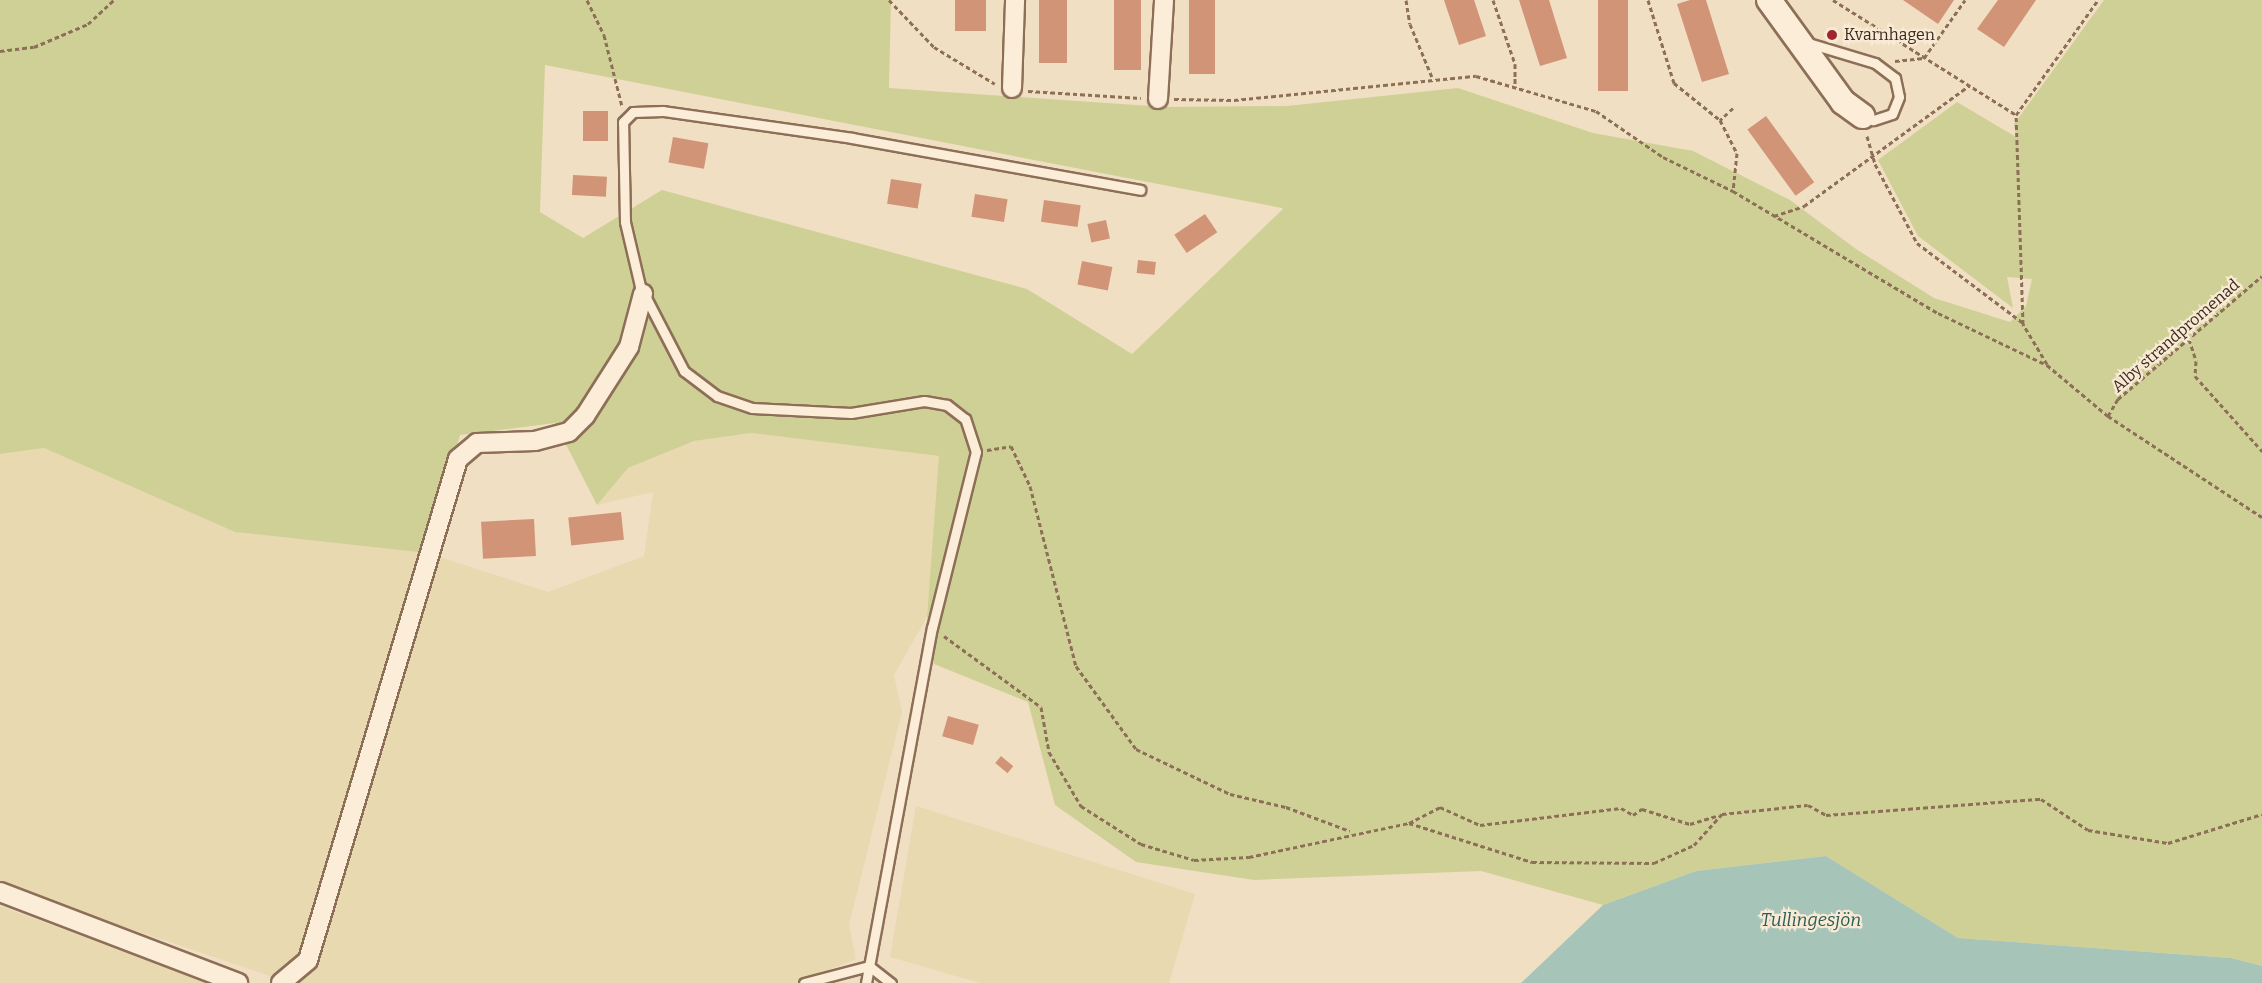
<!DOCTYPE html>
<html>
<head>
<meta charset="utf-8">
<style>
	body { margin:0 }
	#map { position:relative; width:2262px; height:983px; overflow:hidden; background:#f1dfc3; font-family:Bitter,serif }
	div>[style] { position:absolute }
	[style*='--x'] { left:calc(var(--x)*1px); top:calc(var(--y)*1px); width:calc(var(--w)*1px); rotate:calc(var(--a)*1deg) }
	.farmland>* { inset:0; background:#e8d9b0 }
	.green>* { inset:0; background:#cfd096 }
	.water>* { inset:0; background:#a6c4b8 }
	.building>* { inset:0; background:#d29477; transform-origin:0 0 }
	.path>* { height:3px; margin-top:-1.5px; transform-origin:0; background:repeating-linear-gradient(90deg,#8d6f58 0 4.5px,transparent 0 7.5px) }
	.roads { filter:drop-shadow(2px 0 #8d6f58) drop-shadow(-2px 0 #8d6f58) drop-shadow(0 2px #8d6f58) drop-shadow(0 -2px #8d6f58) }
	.lane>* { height:9px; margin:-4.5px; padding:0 4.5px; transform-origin:4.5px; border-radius:4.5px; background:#fbedd8 }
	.street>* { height:18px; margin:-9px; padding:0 9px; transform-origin:9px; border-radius:9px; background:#fbedd8 }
	.secondary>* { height:24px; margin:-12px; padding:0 12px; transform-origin:12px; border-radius:12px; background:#fbedd8 }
	.dots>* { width:16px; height:16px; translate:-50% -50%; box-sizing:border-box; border:3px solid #f8ead4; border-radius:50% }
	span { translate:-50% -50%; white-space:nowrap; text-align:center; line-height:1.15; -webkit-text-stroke:4.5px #f8ead4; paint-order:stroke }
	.poi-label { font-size:16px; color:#3c291e }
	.left { translate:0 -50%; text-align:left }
	.street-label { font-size:16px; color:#3c291e }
	.water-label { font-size:18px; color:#2c5d55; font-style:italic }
</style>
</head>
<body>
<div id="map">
	<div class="farmland">
		<i style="clip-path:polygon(751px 433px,940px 456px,927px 617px,894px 675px,902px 712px,849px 925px,856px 959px,797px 983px,291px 983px,0 885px,0 454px,44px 448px,235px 532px,427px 553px,548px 592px,644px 556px,653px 492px,597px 505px,628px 468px,694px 441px)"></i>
		<i style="clip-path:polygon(916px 806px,1195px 894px,1169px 983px,980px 983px,890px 957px)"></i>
		<i style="clip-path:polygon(0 906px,208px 983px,0 983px)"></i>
	</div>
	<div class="green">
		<i style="clip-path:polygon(evenodd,0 0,891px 0,889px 88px,1165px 107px,1287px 106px,1458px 88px,1593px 133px,1693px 151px,1790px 200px,1856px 249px,1934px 298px,2010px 322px,2026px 306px,2032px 279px,2007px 277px,2013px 308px,1918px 236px,1878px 160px,1957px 102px,2016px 137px,2014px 124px,2104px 0,2262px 0,2262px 966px,2231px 958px,1958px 938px,1826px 856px,1696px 871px,1603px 905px,1481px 871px,1254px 880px,1136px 862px,1055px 805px,1028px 702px,934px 664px,927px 617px,939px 456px,751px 433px,694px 441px,628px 468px,597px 505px,555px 423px,460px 435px,427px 553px,235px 532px,44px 448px,0 454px,0 0,545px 65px,1282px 208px,1283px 209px,1132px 354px,1027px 289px,662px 190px,583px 238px,540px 212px,545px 65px)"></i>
	</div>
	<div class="water">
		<i style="clip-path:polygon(1826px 856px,1958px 938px,2231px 958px,2262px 966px,2262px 983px,1521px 983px,1603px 905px,1696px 871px)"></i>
	</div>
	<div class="building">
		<i style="left:955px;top:0;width:31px;height:31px"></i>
		<i style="left:1039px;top:0;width:28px;height:63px"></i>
		<i style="left:1114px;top:0;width:27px;height:70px"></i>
		<i style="left:1189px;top:0;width:26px;height:74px"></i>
		<i style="clip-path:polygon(1444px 0,1474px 0,1486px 36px,1459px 45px)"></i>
		<i style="clip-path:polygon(1519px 0,1549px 0,1567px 58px,1540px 66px)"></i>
		<i style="left:1598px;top:0;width:30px;height:91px"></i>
		<i style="clip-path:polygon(1690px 0,1706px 0,1729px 74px,1702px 82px,1677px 4px)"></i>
		<i style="clip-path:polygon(1903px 0,1954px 0,1938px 24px)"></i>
		<i style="clip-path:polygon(1998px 0,2036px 0,2004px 47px,1977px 29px)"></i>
		<i style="left:583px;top:111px;width:25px;height:30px"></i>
		<i style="left:1766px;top:116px;width:82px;height:23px;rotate:54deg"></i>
		<i style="left:673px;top:137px;width:36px;height:26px;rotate:10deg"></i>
		<i style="left:573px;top:175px;width:34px;height:20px;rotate:3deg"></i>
		<i style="left:891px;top:179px;width:31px;height:25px;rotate:9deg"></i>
		<i style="left:975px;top:194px;width:33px;height:23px;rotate:9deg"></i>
		<i style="left:1044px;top:200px;width:37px;height:22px;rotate:8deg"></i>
		<i style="left:1205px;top:214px;width:22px;height:37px;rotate:56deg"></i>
		<i style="left:1106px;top:220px;width:19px;height:19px;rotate:78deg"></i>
		<i style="left:1138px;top:260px;width:18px;height:13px;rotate:6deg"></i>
		<i style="left:1082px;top:261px;width:31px;height:24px;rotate:11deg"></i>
		<i style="left:621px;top:512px;width:28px;height:53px;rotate:84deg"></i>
		<i style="left:534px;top:519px;width:37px;height:53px;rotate:87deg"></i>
		<i style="left:948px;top:716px;width:32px;height:21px;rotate:16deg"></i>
		<i style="left:1001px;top:756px;width:16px;height:9px;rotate:40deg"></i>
	</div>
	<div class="path">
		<i style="--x:587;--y:0;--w:39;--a:64"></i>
		<i style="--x:604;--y:35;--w:73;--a:75.8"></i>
		<i style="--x:889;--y:0;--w:65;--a:46.2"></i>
		<i style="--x:934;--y:47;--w:71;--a:31.2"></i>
		<i style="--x:1406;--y:0;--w:24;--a:81"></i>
		<i style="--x:1410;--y:24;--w:57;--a:67.5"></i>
		<i style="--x:1493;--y:0;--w:68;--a:71"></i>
		<i style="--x:1515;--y:64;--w:23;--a:90"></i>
		<i style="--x:1648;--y:0;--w:87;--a:72.6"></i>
		<i style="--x:1674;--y:83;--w:59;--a:38.8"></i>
		<i style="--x:1833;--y:0;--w:216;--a:32.1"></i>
		<i style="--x:0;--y:51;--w:34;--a:-7"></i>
		<i style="--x:34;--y:47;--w:59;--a:-23.1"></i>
		<i style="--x:88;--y:24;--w:35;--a:-43"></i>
		<i style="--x:1895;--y:61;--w:29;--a:-6"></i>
		<i style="--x:1924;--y:58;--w:71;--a:-54.7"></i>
		<i style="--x:1028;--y:91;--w:113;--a:3.5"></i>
		<i style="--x:1174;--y:99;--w:60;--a:1"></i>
		<i style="--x:1234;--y:100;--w:243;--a:-5.7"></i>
		<i style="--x:1476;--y:76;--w:125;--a:16.3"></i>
		<i style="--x:1596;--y:111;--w:81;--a:34.5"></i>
		<i style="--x:1663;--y:157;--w:78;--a:25.9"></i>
		<i style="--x:1733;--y:191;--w:239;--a:30.8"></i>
		<i style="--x:1938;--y:313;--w:121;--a:25.5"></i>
		<i style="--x:2047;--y:365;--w:80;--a:39.9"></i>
		<i style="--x:2108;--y:416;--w:184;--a:33.3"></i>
		<i style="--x:1733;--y:108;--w:18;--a:137"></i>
		<i style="--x:1720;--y:120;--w:37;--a:63"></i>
		<i style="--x:1737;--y:153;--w:38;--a:96"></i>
		<i style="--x:1867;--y:136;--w:29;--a:74"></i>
		<i style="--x:1875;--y:164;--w:89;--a:62"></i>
		<i style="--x:1917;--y:243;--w:133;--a:37"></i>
		<i style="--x:1774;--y:216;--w:32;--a:-18"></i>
		<i style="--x:1804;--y:206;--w:205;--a:-36.1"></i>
		<i style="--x:2189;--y:339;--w:23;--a:72"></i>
		<i style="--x:2196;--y:361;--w:15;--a:94"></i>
		<i style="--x:2195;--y:376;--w:101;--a:48.2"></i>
		<i style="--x:2047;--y:364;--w:47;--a:-121"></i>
		<i style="--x:2023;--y:324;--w:209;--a:-91.9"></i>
		<i style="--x:2016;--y:115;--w:141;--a:-54.5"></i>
		<i style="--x:2108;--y:416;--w:20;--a:-60"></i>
		<i style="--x:2118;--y:399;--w:189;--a:-40.5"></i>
		<i style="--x:987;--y:450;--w:24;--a:-9"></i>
		<i style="--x:1011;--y:446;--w:44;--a:64.6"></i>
		<i style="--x:1030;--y:486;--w:186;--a:75.7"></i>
		<i style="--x:1076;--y:666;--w:102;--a:54.1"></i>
		<i style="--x:1136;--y:749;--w:104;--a:25.6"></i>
		<i style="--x:1230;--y:794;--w:57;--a:13.1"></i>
		<i style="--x:1286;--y:807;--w:68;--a:20.6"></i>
		<i style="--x:944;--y:636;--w:120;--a:36.2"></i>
		<i style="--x:1041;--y:707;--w:46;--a:79.9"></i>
		<i style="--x:1049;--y:752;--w:63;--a:59.3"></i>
		<i style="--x:1081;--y:806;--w:71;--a:32.3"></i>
		<i style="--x:1141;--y:844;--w:55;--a:16.8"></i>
		<i style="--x:1194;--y:860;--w:55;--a:-3.1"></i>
		<i style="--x:1249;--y:857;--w:164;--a:-12"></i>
		<i style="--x:1409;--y:823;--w:129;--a:17.6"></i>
		<i style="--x:1532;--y:862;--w:122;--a:0.5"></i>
		<i style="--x:1654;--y:863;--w:44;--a:-24.2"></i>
		<i style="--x:1694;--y:845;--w:42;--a:-47.9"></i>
		<i style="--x:1722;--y:814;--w:86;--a:-6"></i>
		<i style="--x:1808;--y:805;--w:21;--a:29"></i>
		<i style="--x:1826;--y:815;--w:216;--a:-4.3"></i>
		<i style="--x:2041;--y:799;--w:56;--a:33.4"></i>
		<i style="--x:2088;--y:830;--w:81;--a:9.2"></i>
		<i style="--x:2168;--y:843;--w:98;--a:-17.1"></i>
		<i style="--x:1409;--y:823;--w:35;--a:-27"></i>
		<i style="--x:1440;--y:807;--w:44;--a:24.2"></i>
		<i style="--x:1480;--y:825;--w:142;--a:-6.9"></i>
		<i style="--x:1621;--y:808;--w:14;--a:30"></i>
		<i style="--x:1633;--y:815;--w:11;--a:-34"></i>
		<i style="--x:1642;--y:809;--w:50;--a:17.4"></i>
		<i style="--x:1690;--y:824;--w:30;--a:-17"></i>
	</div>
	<div class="roads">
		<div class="lane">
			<i style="--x:1805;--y:42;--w:73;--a:16.7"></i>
			<i style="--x:1875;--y:63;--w:25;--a:37"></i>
			<i style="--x:1895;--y:78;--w:19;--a:78"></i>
			<i style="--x:1899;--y:97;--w:18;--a:112"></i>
			<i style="--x:1892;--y:114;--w:20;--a:162"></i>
			<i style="--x:1873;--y:120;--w:12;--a:-160"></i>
			<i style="--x:804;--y:983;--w:67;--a:-14.7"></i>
			<i style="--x:869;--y:966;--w:28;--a:38"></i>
			<i style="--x:866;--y:983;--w:361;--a:-79.5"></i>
			<i style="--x:932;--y:628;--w:181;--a:-76"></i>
			<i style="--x:976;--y:452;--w:35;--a:-108"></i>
			<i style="--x:965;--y:419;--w:23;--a:-142"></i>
			<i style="--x:947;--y:405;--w:23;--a:-170"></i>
			<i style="--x:924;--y:401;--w:74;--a:170.7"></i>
			<i style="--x:851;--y:413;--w:99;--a:-177.1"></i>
			<i style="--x:752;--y:408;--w:37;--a:-161"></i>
			<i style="--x:717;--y:396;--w:41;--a:-142.9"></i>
			<i style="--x:684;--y:371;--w:96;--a:-117.4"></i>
			<i style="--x:640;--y:286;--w:66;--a:-103.2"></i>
			<i style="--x:625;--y:222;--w:100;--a:-91.1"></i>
			<i style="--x:623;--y:122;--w:14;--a:-45"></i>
			<i style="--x:633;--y:112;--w:30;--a:-2"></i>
			<i style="--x:663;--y:111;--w:191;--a:8.1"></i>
			<i style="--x:852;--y:138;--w:293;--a:10.2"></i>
		</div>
		<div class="street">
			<i style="--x:1012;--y:88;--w:88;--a:-88"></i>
			<i style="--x:1158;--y:99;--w:99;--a:-86.5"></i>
			<i style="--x:0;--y:892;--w:255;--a:20.9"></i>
			<i style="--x:281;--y:983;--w:35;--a:-40"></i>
			<i style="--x:308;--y:960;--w:523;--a:-73.33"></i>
			<i style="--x:458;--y:459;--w:25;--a:-40"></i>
			<i style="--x:477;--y:443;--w:58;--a:-2"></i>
			<i style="--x:535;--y:441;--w:35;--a:-15"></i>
			<i style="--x:569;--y:432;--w:23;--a:-45"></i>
			<i style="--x:585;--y:416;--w:82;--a:-57.5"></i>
			<i style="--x:629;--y:347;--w:55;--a:-75.2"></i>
		</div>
		<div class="secondary">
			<i style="--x:1769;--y:0;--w:126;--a:54"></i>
			<i style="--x:1843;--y:102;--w:24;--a:36"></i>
		</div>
	</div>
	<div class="dots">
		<i style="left:1832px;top:35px;background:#a12431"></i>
	</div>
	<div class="poi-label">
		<span class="left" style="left:1844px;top:35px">Kvarnhagen</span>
	</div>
	<div class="street-label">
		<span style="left:2176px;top:336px;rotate:-41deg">Alby strandpromenad</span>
	</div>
	<div class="water-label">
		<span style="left:1811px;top:920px">Tullingesjön</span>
	</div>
</div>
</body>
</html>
